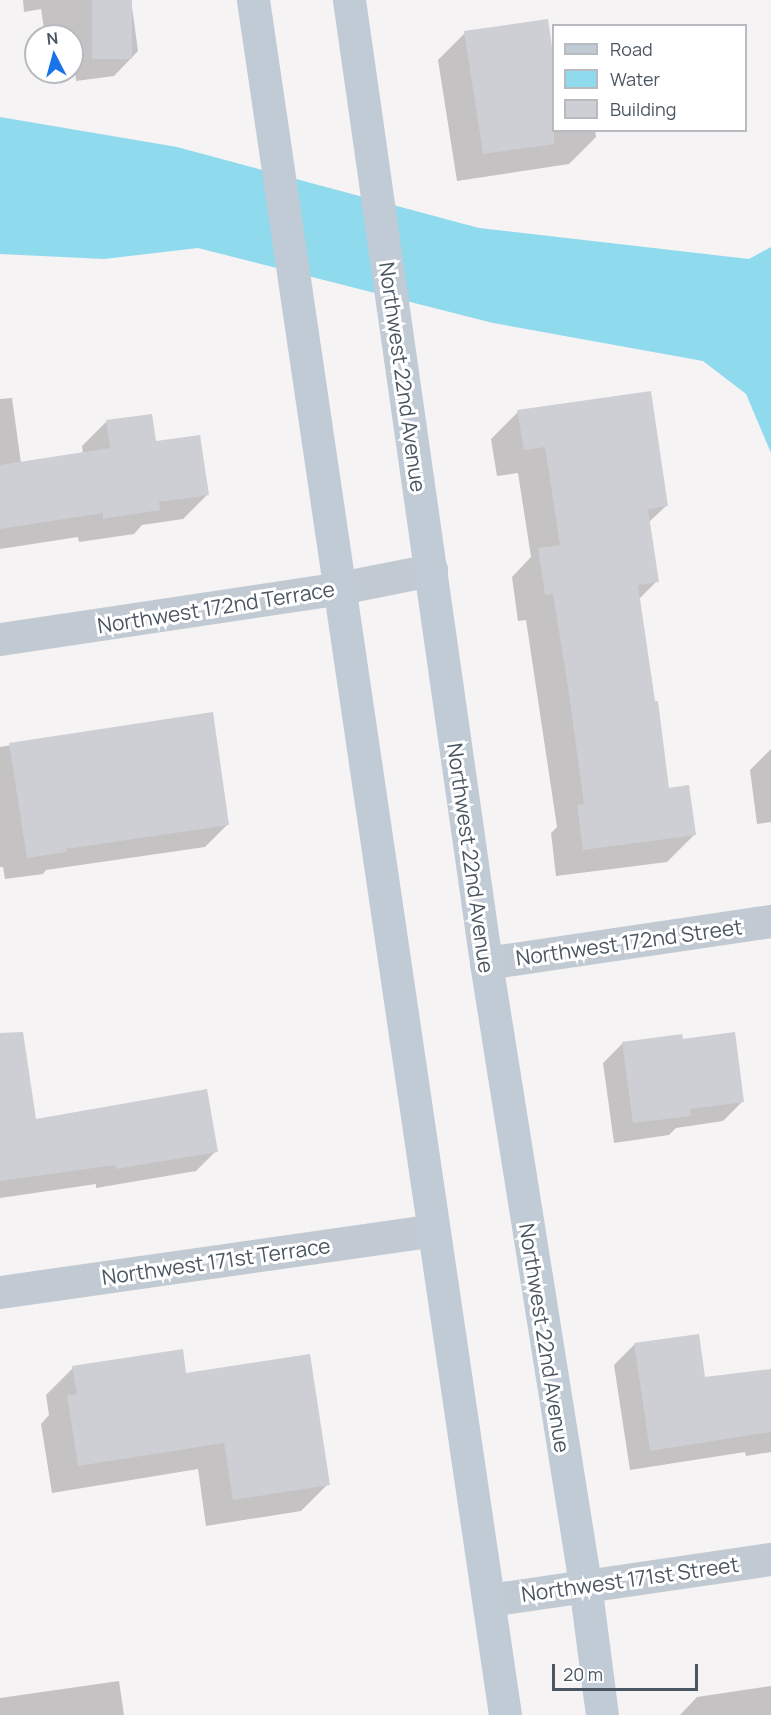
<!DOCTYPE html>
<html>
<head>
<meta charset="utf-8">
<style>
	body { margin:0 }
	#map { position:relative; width:771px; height:1715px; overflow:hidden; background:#f5f3f3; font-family:Manrope,sans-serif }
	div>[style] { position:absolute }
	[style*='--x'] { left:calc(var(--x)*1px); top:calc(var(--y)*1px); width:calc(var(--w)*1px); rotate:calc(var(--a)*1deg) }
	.water>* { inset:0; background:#90daee }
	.shadow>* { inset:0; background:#0003 }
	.building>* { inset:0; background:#cdcfd5; transform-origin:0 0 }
	.street>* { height:33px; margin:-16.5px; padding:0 16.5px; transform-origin:16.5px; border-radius:16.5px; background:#c1cad2 }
	.secondary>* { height:33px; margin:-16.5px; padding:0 16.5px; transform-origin:16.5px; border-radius:16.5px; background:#c1cbd6 }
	span { translate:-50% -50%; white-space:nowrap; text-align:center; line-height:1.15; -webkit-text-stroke:6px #fff; paint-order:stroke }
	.street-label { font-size:21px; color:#4a5661 }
	.legend { position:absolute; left:552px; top:24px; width:195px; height:108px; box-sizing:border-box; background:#fff; border:2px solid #b7bbc0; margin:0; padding:8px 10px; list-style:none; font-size:18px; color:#4a5661 }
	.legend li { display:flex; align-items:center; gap:12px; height:30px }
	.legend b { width:30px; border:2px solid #b7bbc0 }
	.north { position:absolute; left:24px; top:24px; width:60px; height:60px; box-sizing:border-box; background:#fff; border:2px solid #b7bbc0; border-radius:50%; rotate:354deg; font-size:16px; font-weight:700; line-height:24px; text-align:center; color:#4a5661 }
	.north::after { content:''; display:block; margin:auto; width:21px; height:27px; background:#1a73e8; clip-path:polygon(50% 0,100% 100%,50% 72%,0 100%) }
	.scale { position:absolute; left:552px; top:1664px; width:146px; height:27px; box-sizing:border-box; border:3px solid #4a5661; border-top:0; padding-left:8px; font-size:18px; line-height:21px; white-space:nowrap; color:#4a5661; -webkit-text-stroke:4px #fff; paint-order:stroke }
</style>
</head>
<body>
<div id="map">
	<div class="water">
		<i style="clip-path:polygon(0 117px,177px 147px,479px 228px,749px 259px,771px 247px,771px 453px,746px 394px,703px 361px,493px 323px,198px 248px,104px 259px,0 254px)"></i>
	</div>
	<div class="shadow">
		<i style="clip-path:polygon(23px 0,131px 0,138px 51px,114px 76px,76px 81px,72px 36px,45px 36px,41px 9px,24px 12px)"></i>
		<i style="clip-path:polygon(465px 33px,554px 130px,595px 130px,596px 137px,569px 164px,457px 181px,438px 60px)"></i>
		<i style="clip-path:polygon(12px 398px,21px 463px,83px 454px,82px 446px,106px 422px,155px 443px,208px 494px,183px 519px,142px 525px,134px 534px,79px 542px,78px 537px,0 549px,0 399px)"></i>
		<i style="clip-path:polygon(518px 412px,667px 505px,648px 523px,657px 581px,638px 600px,668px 789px,694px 835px,667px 862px,556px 876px,551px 833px,557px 827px,526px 620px,518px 621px,512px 577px,531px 557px,518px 473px,497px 476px,491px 439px)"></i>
		<i style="clip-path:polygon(211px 714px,227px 825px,205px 847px,46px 870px,43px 874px,5px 879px,3px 867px,0 867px,0 747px)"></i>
		<i style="clip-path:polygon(771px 749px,771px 822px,757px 824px,750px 770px)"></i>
		<i style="clip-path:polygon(681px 1041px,743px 1101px,723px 1121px,676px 1128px,669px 1135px,614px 1143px,603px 1063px,623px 1043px)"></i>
		<i style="clip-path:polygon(0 1071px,35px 1121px,216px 1151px,196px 1171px,96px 1188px,96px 1184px,0 1198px)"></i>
		<i style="clip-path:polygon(635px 1344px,704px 1379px,771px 1370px,771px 1452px,746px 1456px,745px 1452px,630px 1470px,614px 1365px)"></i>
		<i style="clip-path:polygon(73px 1368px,185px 1374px,328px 1484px,301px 1511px,206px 1526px,198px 1469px,52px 1493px,41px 1424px,49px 1415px,46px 1395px)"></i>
		<i style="clip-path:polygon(119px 1681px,124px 1715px,0 1715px,0 1698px)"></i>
		<i style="clip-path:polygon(771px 1686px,771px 1715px,680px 1715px,697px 1697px)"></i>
	</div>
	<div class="building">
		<i style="left:92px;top:0;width:40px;height:59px"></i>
		<i style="clip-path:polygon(548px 19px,554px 61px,554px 144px,483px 154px,464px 31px)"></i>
		<i style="clip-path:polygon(651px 391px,668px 506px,648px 509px,659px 582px,638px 585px,655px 701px,658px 701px,669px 788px,689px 785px,696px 835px,583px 850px,577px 805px,584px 804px,568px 687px,553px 594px,545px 595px,538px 548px,560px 545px,545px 447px,524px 450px,517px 410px)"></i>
		<i style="clip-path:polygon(152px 414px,156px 441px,200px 435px,209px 495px,159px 502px,160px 510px,103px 519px,103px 513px,0 529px,0 465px,110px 448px,106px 420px)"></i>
		<i style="clip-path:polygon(213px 712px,229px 825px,66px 849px,67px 852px,27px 858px,9px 743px)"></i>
		<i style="clip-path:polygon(23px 1032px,36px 1119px,207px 1089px,218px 1152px,116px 1169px,115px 1165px,0 1181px,0 1033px)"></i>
		<i style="clip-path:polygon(735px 1032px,744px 1102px,690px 1109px,691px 1116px,633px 1123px,622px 1042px,682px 1034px,683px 1039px)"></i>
		<i style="clip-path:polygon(699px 1334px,705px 1377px,771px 1369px,771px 1432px,650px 1451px,634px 1343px)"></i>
		<i style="clip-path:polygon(183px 1349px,186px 1373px,310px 1354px,330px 1485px,233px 1500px,224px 1443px,78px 1466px,67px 1395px,77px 1394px,72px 1366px)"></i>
	</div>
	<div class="street">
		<i style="--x:0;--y:639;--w:344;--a:-8.5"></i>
		<i style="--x:340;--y:588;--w:93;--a:-11.2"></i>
		<i style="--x:486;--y:963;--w:288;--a:-8.4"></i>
		<i style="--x:0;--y:1292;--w:437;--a:-8.1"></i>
		<i style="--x:489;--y:1600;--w:285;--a:-8.3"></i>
	</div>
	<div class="secondary">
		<i style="--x:253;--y:0;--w:1733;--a:81.64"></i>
		<i style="--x:349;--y:0;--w:973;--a:81.9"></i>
		<i style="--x:486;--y:963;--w:629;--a:80.94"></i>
		<i style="--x:585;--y:1584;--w:132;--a:82.6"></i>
	</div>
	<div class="street-label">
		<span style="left:403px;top:377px;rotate:82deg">Northwest 22nd Avenue</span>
		<span style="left:216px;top:607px;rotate:-9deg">Northwest 172nd Terrace</span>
		<span style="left:471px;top:858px;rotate:82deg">Northwest 22nd Avenue</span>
		<span style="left:629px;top:942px;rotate:-8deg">Northwest 172nd Street</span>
		<span style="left:216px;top:1261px;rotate:-8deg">Northwest 171st Terrace</span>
		<span style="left:545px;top:1338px;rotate:81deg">Northwest 22nd Avenue</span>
		<span style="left:630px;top:1579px;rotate:-8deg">Northwest 171st Street</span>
	</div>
	<ul class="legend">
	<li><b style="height:8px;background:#c1cbd6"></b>Road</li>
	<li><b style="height:16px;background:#90daee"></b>Water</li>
	<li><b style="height:16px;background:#cdcfd5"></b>Building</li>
	</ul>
	<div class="north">N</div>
	<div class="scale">20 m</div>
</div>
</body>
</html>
